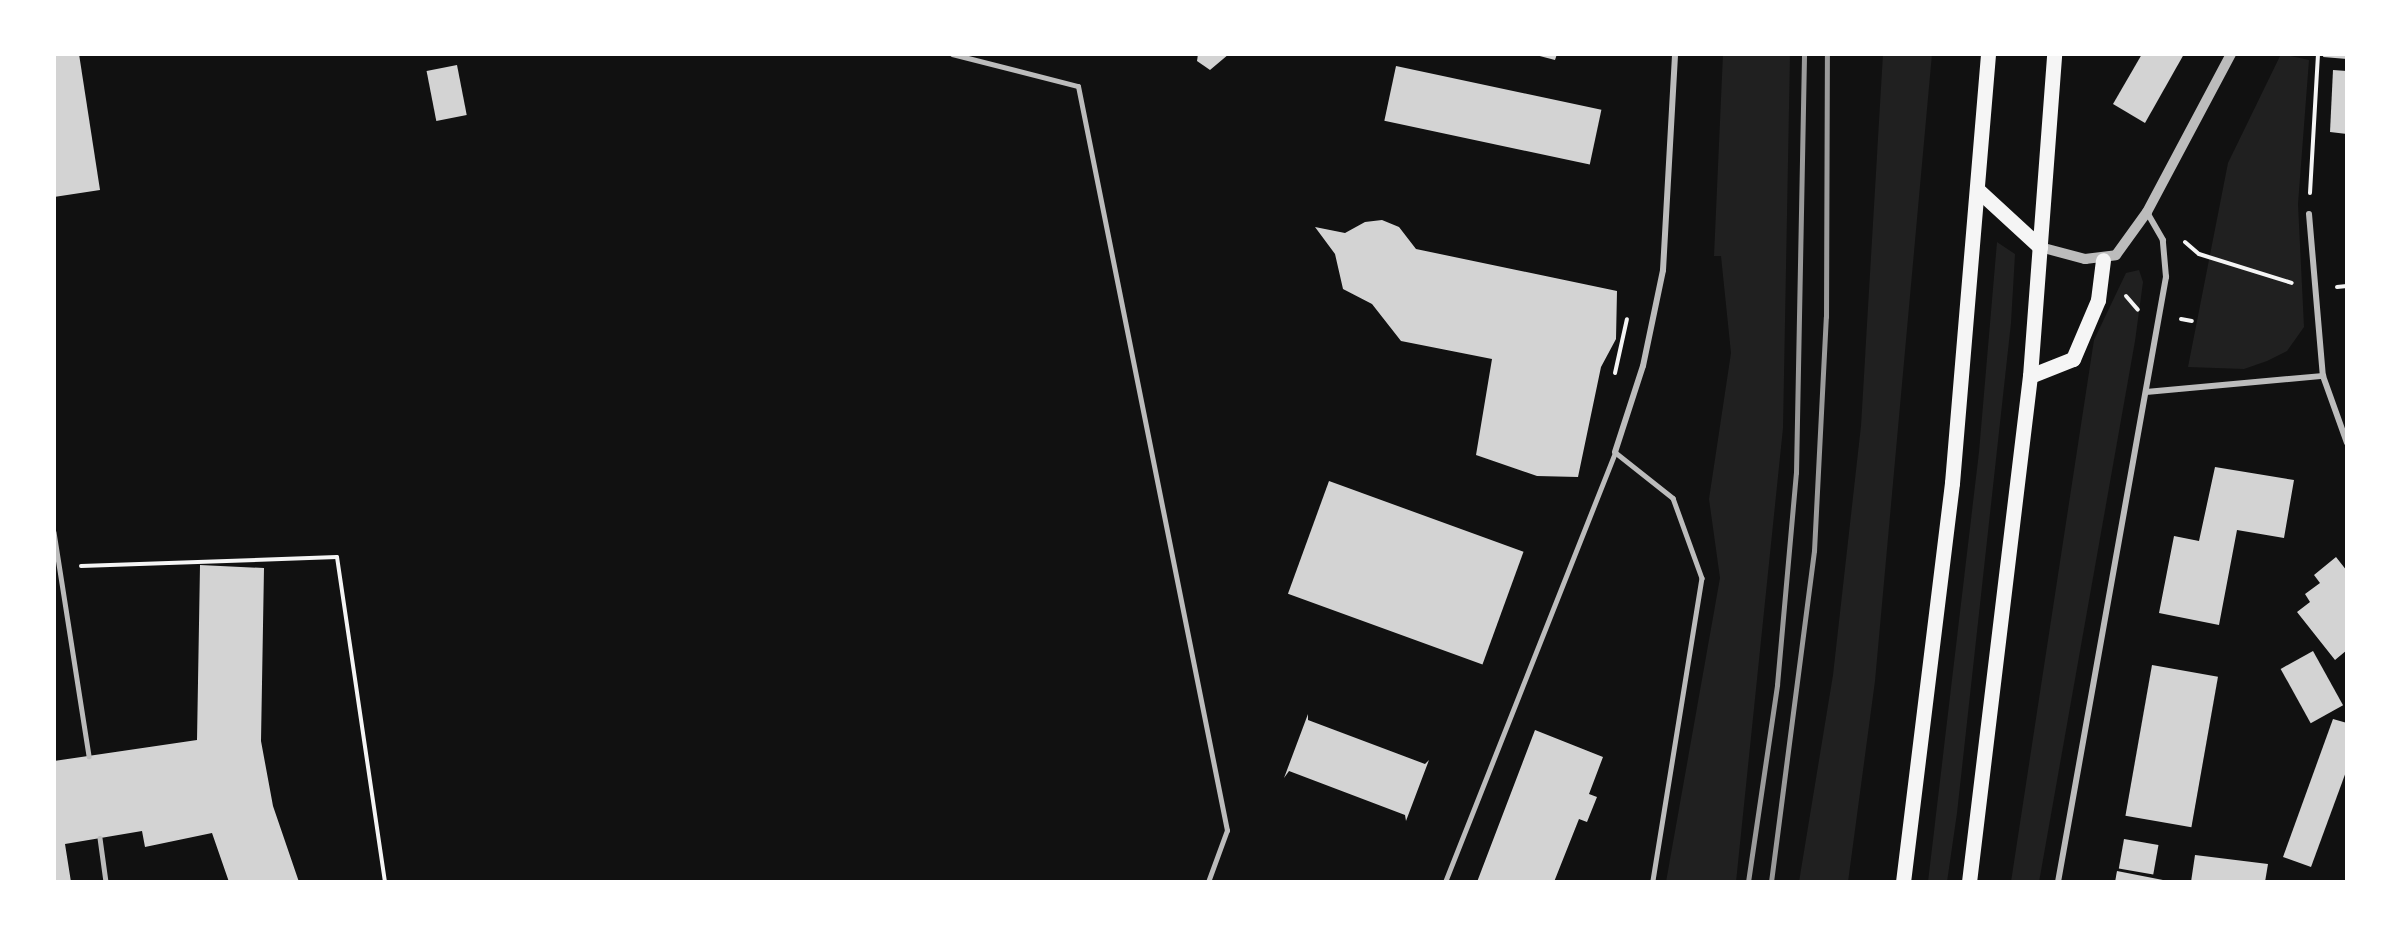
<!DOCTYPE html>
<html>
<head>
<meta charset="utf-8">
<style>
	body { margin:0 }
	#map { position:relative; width:2401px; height:936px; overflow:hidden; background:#111; font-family:Raleway,sans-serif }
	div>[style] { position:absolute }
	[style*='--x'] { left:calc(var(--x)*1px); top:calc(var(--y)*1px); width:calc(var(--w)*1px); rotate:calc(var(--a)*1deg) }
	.green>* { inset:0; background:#202020 }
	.building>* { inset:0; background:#d3d3d3; transform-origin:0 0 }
	.path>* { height:4px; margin:-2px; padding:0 2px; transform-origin:2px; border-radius:2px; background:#f5f5f5 }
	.service>* { height:4.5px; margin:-2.25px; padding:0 2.25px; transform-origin:2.25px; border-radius:2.25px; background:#bcbcbc }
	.pedestrian>* { height:5px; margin:-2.5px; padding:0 2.5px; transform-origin:2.5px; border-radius:2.5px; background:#bcbcbc }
	.minor>* { height:6px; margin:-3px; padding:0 3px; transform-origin:3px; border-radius:3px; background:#bcbcbc }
	.tertiary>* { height:10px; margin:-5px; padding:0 5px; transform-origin:5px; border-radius:5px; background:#bcbcbc }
	.primary>* { height:15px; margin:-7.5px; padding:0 7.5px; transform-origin:7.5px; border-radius:7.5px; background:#f5f5f5 }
	.rail>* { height:4.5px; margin:-2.25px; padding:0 2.25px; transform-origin:2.25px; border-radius:2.25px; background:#9a9a9a }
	span { translate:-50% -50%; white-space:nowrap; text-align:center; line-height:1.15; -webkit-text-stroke:4.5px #fff; paint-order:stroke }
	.frame { position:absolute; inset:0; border:56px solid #fff; pointer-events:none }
</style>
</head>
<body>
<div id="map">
	<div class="green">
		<i style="clip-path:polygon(1723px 54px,1790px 54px,1783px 428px,1736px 882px,1666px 882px,1720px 578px,1709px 499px,1731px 353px,1721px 256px,1714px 256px)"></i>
		<i style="clip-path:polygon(1883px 54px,1932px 54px,1875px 681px,1848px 882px,1799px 882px,1833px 675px,1861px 426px)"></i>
		<i style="clip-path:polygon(2281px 54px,2309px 60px,2298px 204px,2304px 327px,2287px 351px,2267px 361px,2244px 369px,2188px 367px,2228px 163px)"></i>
		<i style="clip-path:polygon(1997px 242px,2015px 254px,2011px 323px,1957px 813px,1947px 882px,1928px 882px,1979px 452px)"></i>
		<i style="clip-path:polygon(2139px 270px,2143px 282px,2135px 341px,2039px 882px,2011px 882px,2094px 340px,2126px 273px)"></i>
	</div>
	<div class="building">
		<i style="clip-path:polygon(54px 54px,79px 54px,100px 190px,54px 197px)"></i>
		<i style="clip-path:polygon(1198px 54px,1229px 54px,1210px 70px,1197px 61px)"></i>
		<i style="clip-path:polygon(1532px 54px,1557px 54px,1555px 60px)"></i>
		<i style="clip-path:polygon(2142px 54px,2184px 54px,2145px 123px,2113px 104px)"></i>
		<i style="clip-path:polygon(2324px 54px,2347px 54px,2347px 59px,2323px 57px)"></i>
		<i style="left:457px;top:65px;width:51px;height:31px;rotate:79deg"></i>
		<i style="left:1396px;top:66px;width:210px;height:56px;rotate:12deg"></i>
		<i style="clip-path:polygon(2333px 70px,2347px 71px,2347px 134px,2330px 132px)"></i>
		<i style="clip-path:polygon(1382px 220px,1399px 227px,1416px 249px,1617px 291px,1616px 339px,1601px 367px,1578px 477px,1537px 476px,1476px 455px,1492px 359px,1401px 341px,1372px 304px,1343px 289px,1335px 254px,1315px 227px,1345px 233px,1365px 222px)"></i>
		<i style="clip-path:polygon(2215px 467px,2294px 480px,2284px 538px,2237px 530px,2219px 625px,2159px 613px,2174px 536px,2199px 541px)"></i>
		<i style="left:1329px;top:481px;width:207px;height:120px;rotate:20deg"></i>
		<i style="clip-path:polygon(2336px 557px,2347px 571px,2347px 650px,2335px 660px,2297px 612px,2310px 602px,2305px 594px,2320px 583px,2314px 575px)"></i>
		<i style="clip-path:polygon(200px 565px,264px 568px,261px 741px,273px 806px,299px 882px,229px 882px,212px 833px,145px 847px,142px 831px,65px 844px,71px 882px,54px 882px,54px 761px,197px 740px)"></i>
		<i style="left:2313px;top:651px;width:62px;height:37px;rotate:61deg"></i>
		<i style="left:2152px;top:665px;width:67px;height:153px;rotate:10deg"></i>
		<i style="clip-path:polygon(1308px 714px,1308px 720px,1425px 764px,1429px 760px,1406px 821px,1405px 815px,1289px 771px,1284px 778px)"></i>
		<i style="clip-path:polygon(2333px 719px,2347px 723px,2347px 769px,2311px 867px,2283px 857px)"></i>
		<i style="clip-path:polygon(1535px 730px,1603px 757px,1589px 794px,1597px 797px,1587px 822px,1579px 819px,1554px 882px,1477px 882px)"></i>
		<i style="left:2124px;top:839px;width:35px;height:30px;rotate:10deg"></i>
		<i style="clip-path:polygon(2195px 855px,2268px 864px,2265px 882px,2191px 882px)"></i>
		<i style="clip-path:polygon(2117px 871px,2168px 881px,2168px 882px,2115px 882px)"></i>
	</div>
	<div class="path">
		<i style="--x:2310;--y:193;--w:139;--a:-86.7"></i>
		<i style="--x:2185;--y:242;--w:18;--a:41"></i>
		<i style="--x:2199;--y:254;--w:97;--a:17.3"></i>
		<i style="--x:2337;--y:287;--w:10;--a:-6"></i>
		<i style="--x:2126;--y:296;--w:18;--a:49"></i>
		<i style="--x:2181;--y:319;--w:11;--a:10"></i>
		<i style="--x:1615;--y:373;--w:55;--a:-77.5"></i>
		<i style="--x:81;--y:566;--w:256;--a:-2"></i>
		<i style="--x:337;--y:557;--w:329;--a:81.6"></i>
	</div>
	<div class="service">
		<i style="--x:54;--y:532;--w:227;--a:81.1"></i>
		<i style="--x:100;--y:838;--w:44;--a:82.2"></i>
		<i style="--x:1445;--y:882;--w:462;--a:-68.4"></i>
		<i style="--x:1615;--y:452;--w:74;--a:38.4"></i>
		<i style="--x:1673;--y:498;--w:85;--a:70.1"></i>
		<i style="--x:1702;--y:578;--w:308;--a:99.2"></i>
	</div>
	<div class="pedestrian">
		<i style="--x:952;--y:54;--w:130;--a:14.3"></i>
		<i style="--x:1078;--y:86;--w:759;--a:78.68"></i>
		<i style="--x:1227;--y:830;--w:55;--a:110.1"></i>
	</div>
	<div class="minor">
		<i style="--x:2309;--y:214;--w:163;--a:85.1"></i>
		<i style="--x:2323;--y:376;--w:71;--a:70.3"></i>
		<i style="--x:2146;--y:392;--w:178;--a:-5.2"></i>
		<i style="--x:1615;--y:452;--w:90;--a:-72"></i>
		<i style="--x:1643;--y:366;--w:98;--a:-78.2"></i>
		<i style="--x:1663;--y:270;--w:216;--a:-86.8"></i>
		<i style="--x:2058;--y:882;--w:615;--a:-79.88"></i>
		<i style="--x:2166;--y:277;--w:37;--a:-95"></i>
		<i style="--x:2163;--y:240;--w:32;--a:-120"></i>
	</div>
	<div class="tertiary">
		<i style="--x:2040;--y:247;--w:47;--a:14.9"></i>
		<i style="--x:2085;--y:259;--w:31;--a:-7"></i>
		<i style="--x:2116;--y:255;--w:53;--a:-54.2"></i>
		<i style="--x:2147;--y:212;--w:179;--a:-62"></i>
	</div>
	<div class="primary">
		<i style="--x:1979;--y:191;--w:83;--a:42.6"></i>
		<i style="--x:2030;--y:376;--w:46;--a:-21.6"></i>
		<i style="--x:2073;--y:359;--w:64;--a:-67"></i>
		<i style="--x:2098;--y:300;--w:40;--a:-82.9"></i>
		<i style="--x:1903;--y:882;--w:402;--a:-83"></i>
		<i style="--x:1952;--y:483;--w:431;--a:-85.2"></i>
		<i style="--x:1969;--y:882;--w:510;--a:-83.13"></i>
		<i style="--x:2030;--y:376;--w:323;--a:-85.7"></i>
	</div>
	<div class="rail">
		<i style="--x:1748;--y:882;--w:199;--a:-81.6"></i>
		<i style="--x:1777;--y:685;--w:213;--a:-84.9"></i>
		<i style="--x:1796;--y:473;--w:419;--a:-88.9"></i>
		<i style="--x:1771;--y:882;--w:334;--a:-82.6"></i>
		<i style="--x:1814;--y:551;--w:234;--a:-87.1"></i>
		<i style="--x:1826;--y:317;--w:263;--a:-89.8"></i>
	</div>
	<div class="frame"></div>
</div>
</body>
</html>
